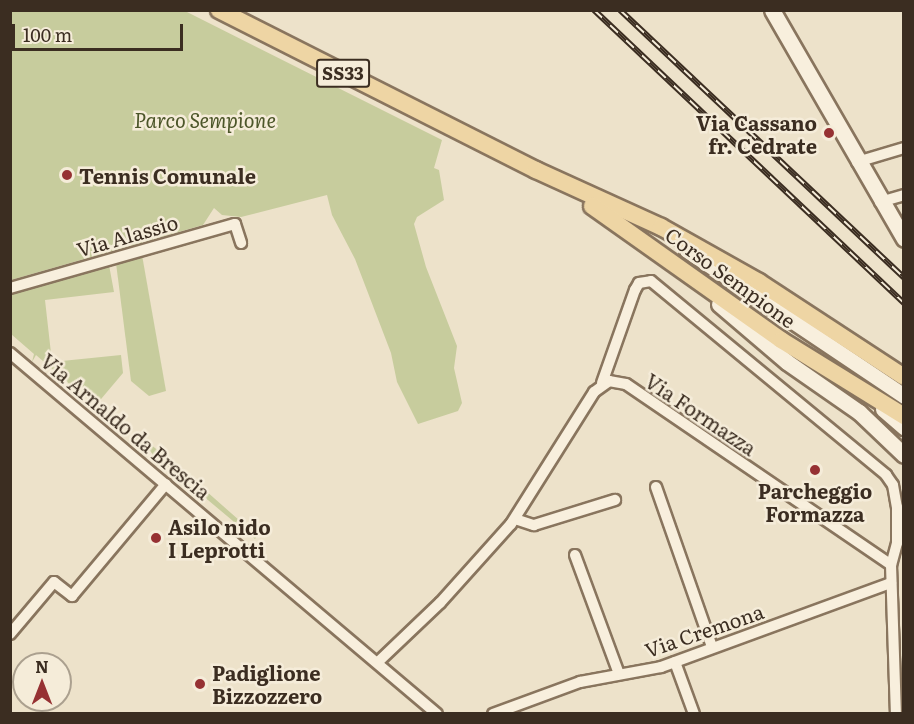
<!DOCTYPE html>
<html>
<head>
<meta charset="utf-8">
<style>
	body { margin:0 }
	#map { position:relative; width:914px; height:724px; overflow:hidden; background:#ede2ca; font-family:Literata,serif }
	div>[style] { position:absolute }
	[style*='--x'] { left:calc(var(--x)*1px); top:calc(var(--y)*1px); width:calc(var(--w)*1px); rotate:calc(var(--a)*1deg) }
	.green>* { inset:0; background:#c7cc9d }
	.roads { filter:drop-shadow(2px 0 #89755e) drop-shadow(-2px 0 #89755e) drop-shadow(0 2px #89755e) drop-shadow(0 -2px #89755e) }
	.street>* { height:10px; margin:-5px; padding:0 5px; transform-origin:5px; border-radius:5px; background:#f8efdd }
	.secondary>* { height:15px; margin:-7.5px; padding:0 7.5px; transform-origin:7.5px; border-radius:7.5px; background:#f8efdd }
	.primary>* { height:16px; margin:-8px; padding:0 8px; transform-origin:8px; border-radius:8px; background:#eed5a4 }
	.rail>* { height:6px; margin-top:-3px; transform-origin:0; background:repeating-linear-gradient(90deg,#f5ecd9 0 11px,#3b2d21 0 22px); box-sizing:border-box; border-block:2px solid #3b2d21 }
	.dots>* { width:16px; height:16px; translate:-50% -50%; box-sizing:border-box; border:3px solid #f5ecd9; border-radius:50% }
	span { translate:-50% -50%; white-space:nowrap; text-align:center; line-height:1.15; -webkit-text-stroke:5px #f5ecd9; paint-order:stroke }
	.shield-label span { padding:2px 4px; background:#f5ecd9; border:2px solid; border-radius:4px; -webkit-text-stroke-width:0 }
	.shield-label { font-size:18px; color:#3b2d21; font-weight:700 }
	.park-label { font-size:20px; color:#4c5629; font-style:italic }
	.poi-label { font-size:20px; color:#3b2d21; font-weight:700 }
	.right { translate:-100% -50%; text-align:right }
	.left { translate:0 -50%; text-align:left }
	.street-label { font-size:20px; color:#3b2d21 }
	.frame { position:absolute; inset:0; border:12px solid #3b2d21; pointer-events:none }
	.north { position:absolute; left:12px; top:652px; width:60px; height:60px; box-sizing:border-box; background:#f5ecd9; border:2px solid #aba08f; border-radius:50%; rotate:0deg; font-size:16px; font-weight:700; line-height:24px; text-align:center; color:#3b2d21 }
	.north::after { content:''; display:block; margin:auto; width:21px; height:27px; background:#963133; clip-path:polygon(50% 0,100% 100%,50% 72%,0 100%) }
	.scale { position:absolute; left:12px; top:24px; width:171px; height:27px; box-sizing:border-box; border:3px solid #3b2d21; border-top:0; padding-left:8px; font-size:18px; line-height:21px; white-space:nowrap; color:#3b2d21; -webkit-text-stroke:4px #f5ecd9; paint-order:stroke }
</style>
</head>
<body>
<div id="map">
	<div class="green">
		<i style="clip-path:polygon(11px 10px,185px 11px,442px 140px,434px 168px,439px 170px,444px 200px,417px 217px,414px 224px,426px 267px,457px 346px,454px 368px,462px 403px,458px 411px,418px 424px,397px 382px,391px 353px,355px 259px,332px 215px,327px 195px,241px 217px,222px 215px,214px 208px,203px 225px,11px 280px)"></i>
		<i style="clip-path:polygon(142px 255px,166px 391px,149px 396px,131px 381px,116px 263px)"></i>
		<i style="clip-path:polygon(109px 265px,114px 292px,45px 300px,52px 362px,121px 355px,123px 373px,96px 405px,76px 389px,71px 394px,73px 387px,36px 355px,32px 362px,34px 354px,11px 334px,11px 293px)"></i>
		<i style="clip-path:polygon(138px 434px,190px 477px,186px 481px,155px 456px,152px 463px,152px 453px,133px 438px)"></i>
		<i style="clip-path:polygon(197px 483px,257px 536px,255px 539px,235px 522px,232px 529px,233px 521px,196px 490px,191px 496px)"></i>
	</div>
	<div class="roads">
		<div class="street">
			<i style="--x:857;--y:162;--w:49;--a:-16.6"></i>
			<i style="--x:880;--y:202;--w:25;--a:-16"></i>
			<i style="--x:10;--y:288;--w:234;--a:-15.9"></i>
			<i style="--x:235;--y:224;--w:20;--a:72"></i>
			<i style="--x:10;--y:353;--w:559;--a:40.21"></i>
			<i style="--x:602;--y:383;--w:99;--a:-70.5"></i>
			<i style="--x:635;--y:290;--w:8;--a:-60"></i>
			<i style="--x:639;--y:283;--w:12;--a:-9"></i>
			<i style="--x:651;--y:281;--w:305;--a:39.5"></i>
			<i style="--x:886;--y:475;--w:12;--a:55"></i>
			<i style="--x:893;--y:485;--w:22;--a:80"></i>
			<i style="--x:897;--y:507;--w:36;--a:90"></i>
			<i style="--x:897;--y:543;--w:23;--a:105"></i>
			<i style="--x:891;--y:565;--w:149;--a:88.1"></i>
			<i style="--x:656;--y:487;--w:170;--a:70.7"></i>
			<i style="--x:515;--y:519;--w:20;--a:18"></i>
			<i style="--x:534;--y:525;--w:85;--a:-17.2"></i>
			<i style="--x:575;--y:555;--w:127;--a:69.7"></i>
			<i style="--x:10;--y:634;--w:68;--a:-49.8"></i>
			<i style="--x:54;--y:582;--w:23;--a:38"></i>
			<i style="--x:72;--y:596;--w:146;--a:-50"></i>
			<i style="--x:378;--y:662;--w:86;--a:-43.6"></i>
			<i style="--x:440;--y:603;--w:106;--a:-48.1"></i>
			<i style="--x:511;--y:524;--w:156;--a:-57.8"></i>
			<i style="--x:594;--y:392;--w:19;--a:-36"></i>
			<i style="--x:609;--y:381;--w:17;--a:10"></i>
			<i style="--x:626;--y:384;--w:321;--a:34.3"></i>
			<i style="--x:675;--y:662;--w:55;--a:69.9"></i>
			<i style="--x:493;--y:714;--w:93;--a:-20.2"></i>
			<i style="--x:580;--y:682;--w:82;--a:-10.5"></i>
			<i style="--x:661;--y:667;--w:245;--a:-20.1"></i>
		</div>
		<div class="secondary">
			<i style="--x:772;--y:10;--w:264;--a:60"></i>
			<i style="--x:687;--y:250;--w:262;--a:33.9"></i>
			<i style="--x:719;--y:304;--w:89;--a:40.5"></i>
			<i style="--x:787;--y:362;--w:88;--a:34.8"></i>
			<i style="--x:859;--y:412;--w:62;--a:43.7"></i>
			<i style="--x:883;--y:409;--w:28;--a:41"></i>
		</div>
		<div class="primary">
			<i style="--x:219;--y:10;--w:355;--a:26.8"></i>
			<i style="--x:536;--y:170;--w:137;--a:24.5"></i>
			<i style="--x:661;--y:227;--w:112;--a:29.3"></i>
			<i style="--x:759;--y:282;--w:173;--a:33.2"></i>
			<i style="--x:592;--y:206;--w:232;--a:35.3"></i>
			<i style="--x:781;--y:340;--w:145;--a:31.7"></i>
		</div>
	</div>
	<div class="rail">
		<i style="--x:594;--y:10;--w:427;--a:43.4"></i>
		<i style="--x:620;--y:10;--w:390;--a:43.3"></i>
	</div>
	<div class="dots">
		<i style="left:829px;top:133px;background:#963133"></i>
		<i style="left:67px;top:175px;background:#963133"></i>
		<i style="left:815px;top:470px;background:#963133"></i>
		<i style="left:156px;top:538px;background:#963133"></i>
		<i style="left:200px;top:684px;background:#963133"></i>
	</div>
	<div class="shield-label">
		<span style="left:343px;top:73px">SS33</span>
	</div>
	<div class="park-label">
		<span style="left:205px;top:119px">Parco Sempione</span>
	</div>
	<div class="poi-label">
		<span class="right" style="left:817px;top:134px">Via Cassano<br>fr. Cedrate</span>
		<span class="left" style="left:79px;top:175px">Tennis Comunale</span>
		<span style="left:815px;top:502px">Parcheggio<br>Formazza</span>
		<span class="left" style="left:168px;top:538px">Asilo nido<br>I Leprotti</span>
		<span class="left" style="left:212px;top:684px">Padiglione<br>Bizzozzero</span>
	</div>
	<div class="street-label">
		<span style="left:127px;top:235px;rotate:-16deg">Via Alassio</span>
		<span style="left:731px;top:277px;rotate:36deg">Corso Sempione</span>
		<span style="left:701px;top:414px;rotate:34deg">Via Formazza</span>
		<span style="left:126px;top:426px;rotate:40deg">Via Arnaldo da Brescia</span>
		<span style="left:704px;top:630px;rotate:-19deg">Via Cremona</span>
	</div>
	<div class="frame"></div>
	<div class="north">N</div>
	<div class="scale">100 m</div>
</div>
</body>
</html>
